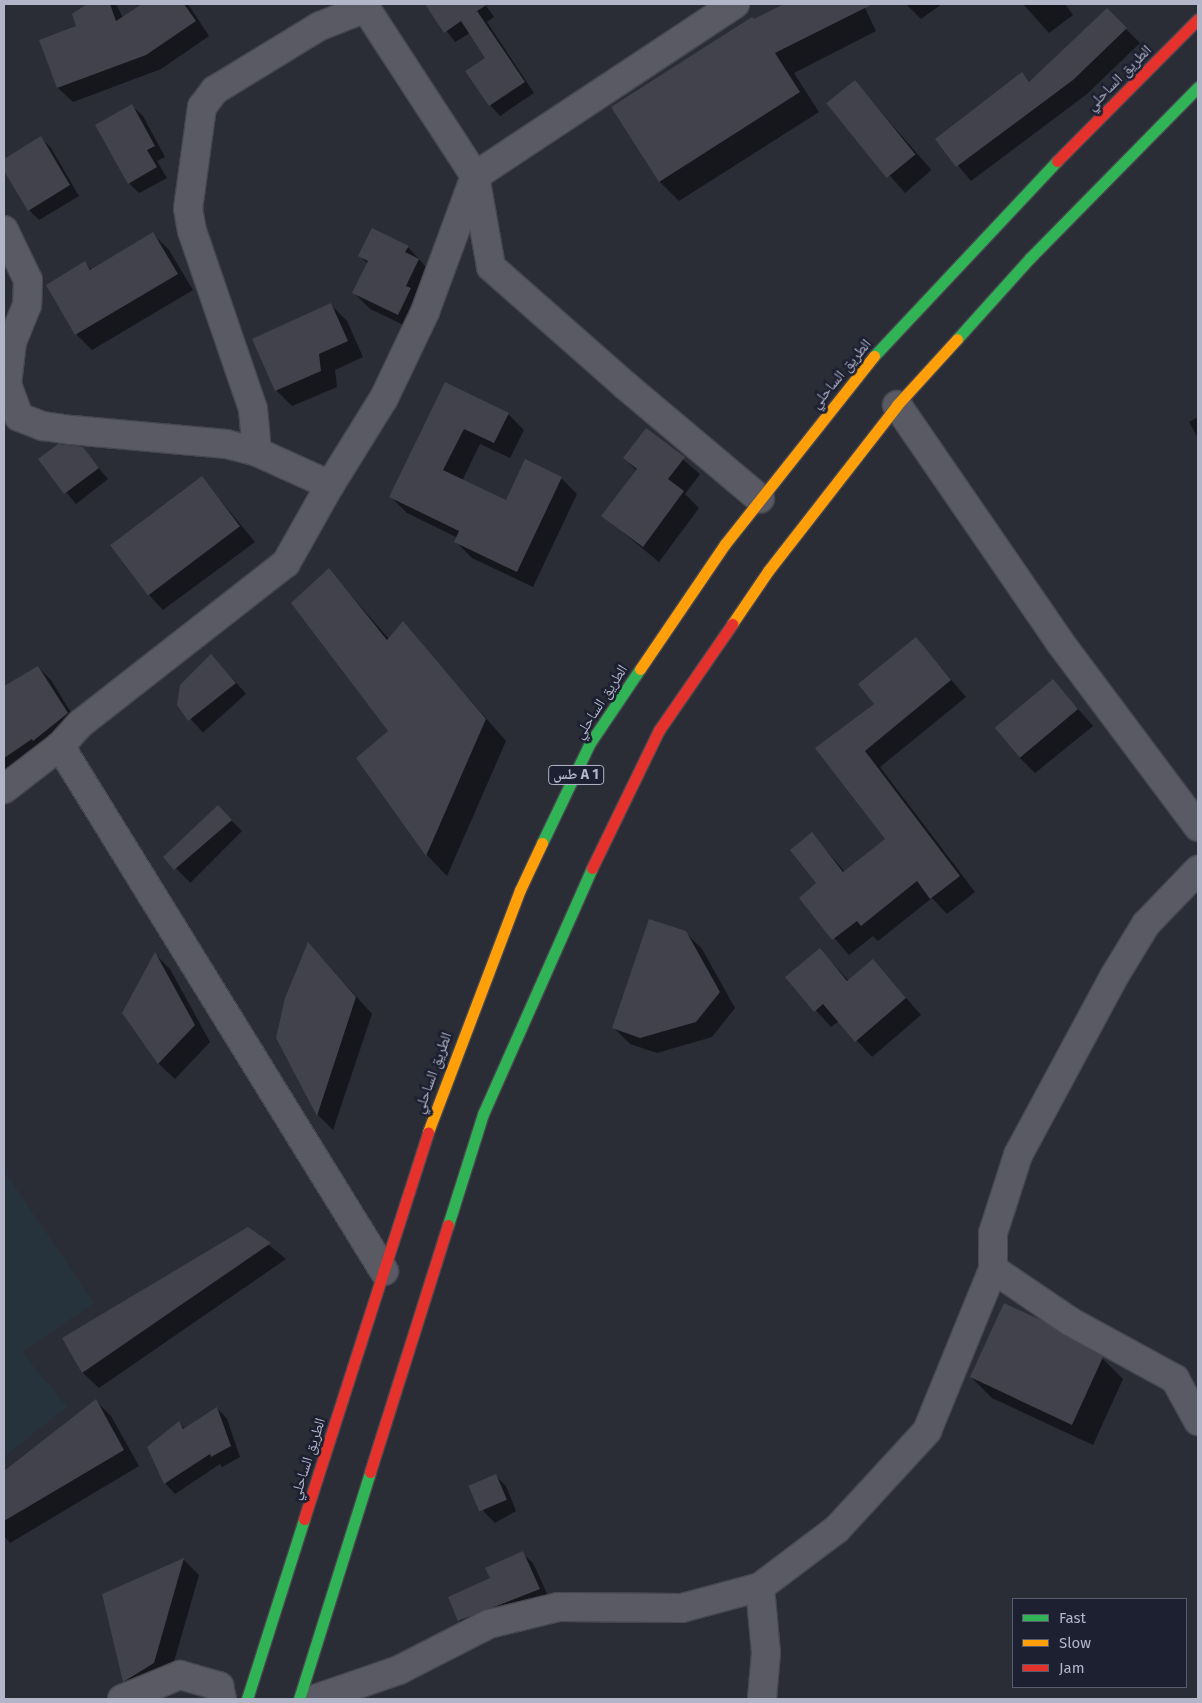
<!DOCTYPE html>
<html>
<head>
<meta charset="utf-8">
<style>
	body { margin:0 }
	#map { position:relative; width:1202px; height:1703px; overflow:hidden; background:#2a2c36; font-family:"Fira Sans","Noto Naskh Arabic",sans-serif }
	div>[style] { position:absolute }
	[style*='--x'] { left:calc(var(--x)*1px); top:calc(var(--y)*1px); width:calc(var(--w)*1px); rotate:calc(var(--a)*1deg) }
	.green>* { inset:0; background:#26333c }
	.shadow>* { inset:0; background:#0007; transform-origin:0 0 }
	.building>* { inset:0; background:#41424c; transform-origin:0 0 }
	.roads { filter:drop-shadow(1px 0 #46474f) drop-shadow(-1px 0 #46474f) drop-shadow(0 1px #46474f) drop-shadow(0 -1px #46474f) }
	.street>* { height:28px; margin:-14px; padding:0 14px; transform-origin:14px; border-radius:14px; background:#595a64 }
	.fast>* { height:11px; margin:-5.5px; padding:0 5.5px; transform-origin:5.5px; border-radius:5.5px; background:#30b455 }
	.slow>* { height:11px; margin:-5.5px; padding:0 5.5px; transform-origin:5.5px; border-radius:5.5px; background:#ff9f0a }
	.jam>* { height:11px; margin:-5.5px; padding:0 5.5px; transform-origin:5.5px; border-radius:5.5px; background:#e5322d }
	span { translate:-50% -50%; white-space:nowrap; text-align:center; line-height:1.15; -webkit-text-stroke:5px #1c2031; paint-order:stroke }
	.shield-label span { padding:1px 4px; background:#1c2031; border:1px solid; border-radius:4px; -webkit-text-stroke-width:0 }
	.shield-label { font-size:14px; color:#b3b6c8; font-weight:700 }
	.street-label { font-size:15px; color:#b3b6c8 }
	.frame { position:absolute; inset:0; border:5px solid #b3b6c8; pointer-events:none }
	.legend { position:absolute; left:1012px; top:1598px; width:175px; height:90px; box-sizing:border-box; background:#1c2031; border:1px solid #585c6d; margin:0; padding:6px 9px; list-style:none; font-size:15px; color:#b3b6c8 }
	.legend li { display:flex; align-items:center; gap:10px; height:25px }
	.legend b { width:25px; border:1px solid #585c6d }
</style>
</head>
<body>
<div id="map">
	<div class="green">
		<i style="clip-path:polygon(4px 1170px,94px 1303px,22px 1352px,67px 1407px,4px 1457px)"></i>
	</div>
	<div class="shadow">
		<i style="clip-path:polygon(89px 4px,116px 4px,123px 18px,144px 4px,188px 4px,209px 36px,161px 69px,73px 102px,58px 88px,41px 41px,78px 27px,74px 15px)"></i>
		<i style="clip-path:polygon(426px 4px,485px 4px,494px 17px,487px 22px,534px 93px,500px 116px,490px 105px,486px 58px,470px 33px,455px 42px)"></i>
		<i style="clip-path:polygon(787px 4px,863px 4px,876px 31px,794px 73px,819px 112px,679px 201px,660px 182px,613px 107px,754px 20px)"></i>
		<i style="clip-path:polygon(906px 4px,942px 4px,921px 19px)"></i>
		<i style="clip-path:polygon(1023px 4px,1065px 4px,1073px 15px,1049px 33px)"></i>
		<i style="clip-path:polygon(1107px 10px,1140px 43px,1087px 94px,971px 181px,937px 140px,1022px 74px,1030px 83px)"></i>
		<i style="left:854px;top:81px;width:118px;height:35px;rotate:49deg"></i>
		<i style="clip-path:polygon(132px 106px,143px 116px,165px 157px,157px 161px,167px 178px,139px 193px,129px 183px)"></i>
		<i style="clip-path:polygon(41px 138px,51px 148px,79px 196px,39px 220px,29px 210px,4px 169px,4px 160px)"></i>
		<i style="clip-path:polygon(153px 234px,169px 250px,193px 290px,92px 350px,76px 334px,47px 285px,85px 263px,92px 270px)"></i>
		<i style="clip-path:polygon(408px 247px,434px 276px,414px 330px,370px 309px,354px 293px,368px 264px,360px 256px)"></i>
		<i style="clip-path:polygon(331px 305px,347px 321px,363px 357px,335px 370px,337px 387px,292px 406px,276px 390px)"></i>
		<i style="clip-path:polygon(446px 384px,508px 414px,524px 430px,510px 458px,480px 444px,462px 481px,507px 502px,561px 478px,577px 494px,533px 587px,472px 558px,456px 542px,458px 538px,407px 513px,391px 497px)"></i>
		<i style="clip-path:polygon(1198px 417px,1198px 438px,1189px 422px)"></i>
		<i style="clip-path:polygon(646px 429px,700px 474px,685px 494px,699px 508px,659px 562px,603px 516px,637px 471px,624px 458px)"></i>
		<i style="clip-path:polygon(82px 448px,108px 479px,76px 504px,39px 459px)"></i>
		<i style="clip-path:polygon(202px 478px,255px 542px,163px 610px,148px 594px)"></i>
		<i style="clip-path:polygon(329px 570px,389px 639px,403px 623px,506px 741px,447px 876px,427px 855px,358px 758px,390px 731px)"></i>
		<i style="clip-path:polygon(916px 639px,966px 697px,880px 767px,975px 892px,947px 914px,932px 898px,878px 941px,873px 936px,849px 955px,800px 898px,818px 884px,812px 834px,845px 872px,886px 839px,817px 749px,876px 704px)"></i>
		<i style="clip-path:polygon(38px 667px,51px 680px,80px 727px,4px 779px,4px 687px)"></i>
		<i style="left:222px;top:667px;width:36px;height:58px;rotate:48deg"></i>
		<i style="clip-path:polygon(1053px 680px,1093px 726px,1035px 773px,1019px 757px)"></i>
		<i style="left:218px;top:807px;width:34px;height:73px;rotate:45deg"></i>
		<i style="clip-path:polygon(685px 932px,702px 949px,735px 1008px,712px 1037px,657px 1053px,630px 1044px,614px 1028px)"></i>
		<i style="clip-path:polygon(309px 944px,372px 1014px,333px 1130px,318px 1115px,277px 1038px)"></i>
		<i style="clip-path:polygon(820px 950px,849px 981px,873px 960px,921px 1015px,872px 1057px,839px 1021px,831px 1027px,786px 977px)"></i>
		<i style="clip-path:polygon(155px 954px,170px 969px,210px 1042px,175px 1079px,159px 1064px,124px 1013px)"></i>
		<i style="clip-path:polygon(248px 1228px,286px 1259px,99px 1388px,83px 1373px,64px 1338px)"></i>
		<i style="clip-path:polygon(1102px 1358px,1123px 1379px,1093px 1445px,992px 1398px,971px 1377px)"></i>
		<i style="clip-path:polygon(96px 1401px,111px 1416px,139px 1466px,10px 1543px,4px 1536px,4px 1472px)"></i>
		<i style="clip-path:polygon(217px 1408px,227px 1419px,240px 1457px,222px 1467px,220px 1464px,175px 1494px,165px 1483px,179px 1423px,185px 1429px)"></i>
		<i style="clip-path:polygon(496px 1476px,506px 1486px,516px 1511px,495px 1523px,485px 1513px,472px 1488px)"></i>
		<i style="clip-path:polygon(522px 1553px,533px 1563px,550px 1600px,470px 1631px,459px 1620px,492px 1579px)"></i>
		<i style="clip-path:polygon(183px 1559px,199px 1575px,169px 1679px,140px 1697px,124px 1681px)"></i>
	</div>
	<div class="building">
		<i style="clip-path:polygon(87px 4px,110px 4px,116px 21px,142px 4px,184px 4px,196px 21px,146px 55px,57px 88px,39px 40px,76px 26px,72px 14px)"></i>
		<i style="clip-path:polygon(425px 4px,488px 4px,477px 11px,525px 82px,489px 106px,465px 71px,485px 58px,461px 21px,444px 33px)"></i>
		<i style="clip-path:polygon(784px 4px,873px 4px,775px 53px,800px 92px,659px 182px,611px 107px,752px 17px,754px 19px)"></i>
		<i style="clip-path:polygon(1107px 8px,1127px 28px,1073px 80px,956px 167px,935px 139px,1022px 72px,1029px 82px)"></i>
		<i style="left:855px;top:80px;width:96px;height:37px;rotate:51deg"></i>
		<i style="clip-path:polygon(132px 104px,155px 146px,147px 150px,157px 167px,128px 184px,95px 125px)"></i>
		<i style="clip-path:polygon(41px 136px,70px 185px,28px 211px,4px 171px,4px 159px)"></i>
		<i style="clip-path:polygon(372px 228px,409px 246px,405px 252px,419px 259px,406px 286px,411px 288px,398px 315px,352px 293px,368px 261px,358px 256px)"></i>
		<i style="clip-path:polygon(153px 232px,178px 274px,75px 335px,46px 285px,85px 261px,90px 270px)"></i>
		<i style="clip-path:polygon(331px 303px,348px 341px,319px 354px,321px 371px,275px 391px,252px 339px)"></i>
		<i style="clip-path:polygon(445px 382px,509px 413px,494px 443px,464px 429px,443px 470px,506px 500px,525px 459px,562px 477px,517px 572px,454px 542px,459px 531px,389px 497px)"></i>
		<i style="clip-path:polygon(646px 428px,685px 457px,668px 479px,684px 491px,643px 547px,601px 516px,637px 469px,623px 458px)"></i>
		<i style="clip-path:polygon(58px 444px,83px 447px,99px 468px,64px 494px,38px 459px)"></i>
		<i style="left:202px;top:476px;width:63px;height:115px;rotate:53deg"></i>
		<i style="clip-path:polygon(329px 568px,387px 640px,403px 621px,486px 719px,426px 856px,356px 758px,388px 731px,291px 603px)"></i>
		<i style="clip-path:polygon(916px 637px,951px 680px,865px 751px,960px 876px,930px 899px,917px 881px,861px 926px,857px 921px,832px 940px,799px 898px,816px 883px,790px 850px,812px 832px,843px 872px,885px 839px,815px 748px,874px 704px,858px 684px)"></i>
		<i style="clip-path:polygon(211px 654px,236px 683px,188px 721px,177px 705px,180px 685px)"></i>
		<i style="clip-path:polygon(38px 666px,68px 713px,33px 741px,32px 739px,4px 758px,4px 686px)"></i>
		<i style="left:1053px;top:679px;width:39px;height:76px;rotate:50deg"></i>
		<i style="clip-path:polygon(218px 805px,232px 820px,174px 870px,163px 857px)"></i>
		<i style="clip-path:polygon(649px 919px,686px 931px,720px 992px,696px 1022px,640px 1038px,612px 1028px)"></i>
		<i style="clip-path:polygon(308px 942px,356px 997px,317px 1116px,276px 1038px,285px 998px)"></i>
		<i style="clip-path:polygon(820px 948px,847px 981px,873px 959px,906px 998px,855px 1042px,823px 1004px,814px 1012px,785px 977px)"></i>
		<i style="clip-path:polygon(155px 952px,195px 1025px,158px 1064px,122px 1013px)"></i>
		<i style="clip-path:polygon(248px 1227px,271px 1243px,82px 1373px,62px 1338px)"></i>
		<i style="clip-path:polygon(1004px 1303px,1041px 1320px,1103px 1357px,1072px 1425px,970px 1377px)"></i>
		<i style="clip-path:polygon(96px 1399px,124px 1450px,4px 1521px,4px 1471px)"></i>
		<i style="clip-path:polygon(217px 1407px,231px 1446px,211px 1457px,210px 1454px,164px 1484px,147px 1447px,179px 1421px,183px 1429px)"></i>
		<i style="left:496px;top:1474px;width:28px;height:30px;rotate:67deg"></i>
		<i style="clip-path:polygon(523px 1551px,540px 1589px,458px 1621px,448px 1597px,490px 1578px,485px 1568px)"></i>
		<i style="clip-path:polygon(184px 1558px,154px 1663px,123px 1682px,102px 1594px)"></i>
	</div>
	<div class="roads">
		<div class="street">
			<i style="--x:363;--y:4;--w:205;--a:56.9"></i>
			<i style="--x:475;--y:176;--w:312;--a:-33.5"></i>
			<i style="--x:4;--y:230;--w:55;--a:64.4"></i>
			<i style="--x:28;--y:280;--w:25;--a:92"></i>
			<i style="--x:27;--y:305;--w:40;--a:112"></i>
			<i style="--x:12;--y:342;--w:42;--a:96.8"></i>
			<i style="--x:7;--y:384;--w:35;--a:70"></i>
			<i style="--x:19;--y:417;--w:26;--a:21"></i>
			<i style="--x:43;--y:426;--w:29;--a:8"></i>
			<i style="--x:72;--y:430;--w:155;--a:5.2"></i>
			<i style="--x:226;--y:444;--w:32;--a:14"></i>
			<i style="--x:257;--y:452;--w:80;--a:24.3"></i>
			<i style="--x:330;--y:485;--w:90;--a:119.4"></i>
			<i style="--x:286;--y:563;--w:261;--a:142"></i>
			<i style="--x:80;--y:724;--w:30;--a:132"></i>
			<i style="--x:897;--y:405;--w:286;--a:55.5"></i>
			<i style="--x:1059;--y:641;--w:232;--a:53.2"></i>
			<i style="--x:257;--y:452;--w:43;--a:-95.3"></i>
			<i style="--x:253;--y:409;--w:188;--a:-108.9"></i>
			<i style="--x:192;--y:231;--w:22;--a:-100"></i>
			<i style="--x:188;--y:209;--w:103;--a:-82.2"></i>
			<i style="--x:202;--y:107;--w:21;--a:-53"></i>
			<i style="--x:215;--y:90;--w:123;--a:-31.4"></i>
			<i style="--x:320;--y:26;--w:49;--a:-21.4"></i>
			<i style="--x:330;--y:485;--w:102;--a:-58.2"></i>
			<i style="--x:384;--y:398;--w:95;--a:-64.5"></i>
			<i style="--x:425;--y:312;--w:145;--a:-69.8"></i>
			<i style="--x:475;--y:176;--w:92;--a:80"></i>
			<i style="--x:491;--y:267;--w:180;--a:41.4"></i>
			<i style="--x:626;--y:386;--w:175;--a:40.1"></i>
			<i style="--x:4;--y:789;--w:71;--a:-37.5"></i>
			<i style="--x:60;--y:746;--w:617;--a:58.32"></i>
			<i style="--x:993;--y:1269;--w:94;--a:34.2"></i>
			<i style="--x:1071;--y:1322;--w:119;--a:28.7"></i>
			<i style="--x:1175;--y:1379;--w:48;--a:61.3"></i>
			<i style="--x:760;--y:1587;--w:66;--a:84.8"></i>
			<i style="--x:766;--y:1653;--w:46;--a:95"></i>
			<i style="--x:122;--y:1699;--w:63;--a:-22.5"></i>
			<i style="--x:180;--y:1675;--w:41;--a:15.8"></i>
			<i style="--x:219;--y:1686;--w:13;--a:77"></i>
			<i style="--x:315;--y:1699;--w:89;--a:-19"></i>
			<i style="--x:399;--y:1670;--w:101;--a:-27.1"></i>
			<i style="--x:489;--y:1624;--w:71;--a:-13.8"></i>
			<i style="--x:558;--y:1607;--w:124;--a:0.5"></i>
			<i style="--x:682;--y:1608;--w:81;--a:-15.1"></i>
			<i style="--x:760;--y:1587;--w:96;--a:-37"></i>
			<i style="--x:837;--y:1529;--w:133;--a:-47.4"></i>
			<i style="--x:927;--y:1431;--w:175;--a:-67.8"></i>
			<i style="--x:993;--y:1269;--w:36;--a:-90"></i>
			<i style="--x:993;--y:1233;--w:82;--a:-72.2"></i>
			<i style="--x:1018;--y:1155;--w:204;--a:-61.7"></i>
			<i style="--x:1115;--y:975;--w:60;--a:-58.7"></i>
			<i style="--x:1146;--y:924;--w:75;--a:-46.1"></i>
		</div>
		<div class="fast">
			<i style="--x:957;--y:339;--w:109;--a:-48"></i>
			<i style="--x:1030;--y:258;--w:240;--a:-45.5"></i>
			<i style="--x:874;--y:356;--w:267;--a:-46.8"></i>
			<i style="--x:542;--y:843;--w:111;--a:-64.4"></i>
			<i style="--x:590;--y:743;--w:89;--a:-56"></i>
			<i style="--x:448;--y:1225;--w:116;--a:-72.5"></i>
			<i style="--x:483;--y:1114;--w:269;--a:-66.1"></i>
			<i style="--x:247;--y:1699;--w:189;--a:-72.4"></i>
			<i style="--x:299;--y:1699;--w:238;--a:-72.6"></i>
		</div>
		<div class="slow">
			<i style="--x:732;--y:624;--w:64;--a:-55.8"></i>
			<i style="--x:768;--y:571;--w:210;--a:-52.1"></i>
			<i style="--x:897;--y:405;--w:89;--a:-47.7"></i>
			<i style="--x:640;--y:669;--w:151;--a:-55.8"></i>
			<i style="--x:725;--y:544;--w:240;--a:-51.6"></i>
			<i style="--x:428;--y:1132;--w:259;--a:-69.2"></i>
			<i style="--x:520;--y:890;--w:52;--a:-64.9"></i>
		</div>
		<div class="jam">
			<i style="--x:1057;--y:161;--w:200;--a:-45.2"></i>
			<i style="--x:592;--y:868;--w:153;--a:-64.1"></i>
			<i style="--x:659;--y:730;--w:129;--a:-55.4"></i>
			<i style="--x:370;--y:1472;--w:259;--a:-72.5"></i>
			<i style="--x:304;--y:1519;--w:406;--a:-72.2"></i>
		</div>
	</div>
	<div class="shield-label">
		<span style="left:576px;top:775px">طس A 1</span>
	</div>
	<div class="street-label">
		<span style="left:1119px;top:78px;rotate:-45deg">الطريق الساحلي</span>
		<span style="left:841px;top:374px;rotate:-50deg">الطريق الساحلي</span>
		<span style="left:601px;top:702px;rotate:-57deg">الطريق الساحلي</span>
		<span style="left:433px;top:1073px;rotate:-70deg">الطريق الساحلي</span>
		<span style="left:308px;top:1459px;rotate:-72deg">الطريق الساحلي</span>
	</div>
	<div class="frame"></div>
	<ul class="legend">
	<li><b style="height:6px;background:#30b455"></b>Fast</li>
	<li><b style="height:6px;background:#ff9f0a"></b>Slow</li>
	<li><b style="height:6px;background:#e5322d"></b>Jam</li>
	</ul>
</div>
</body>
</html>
